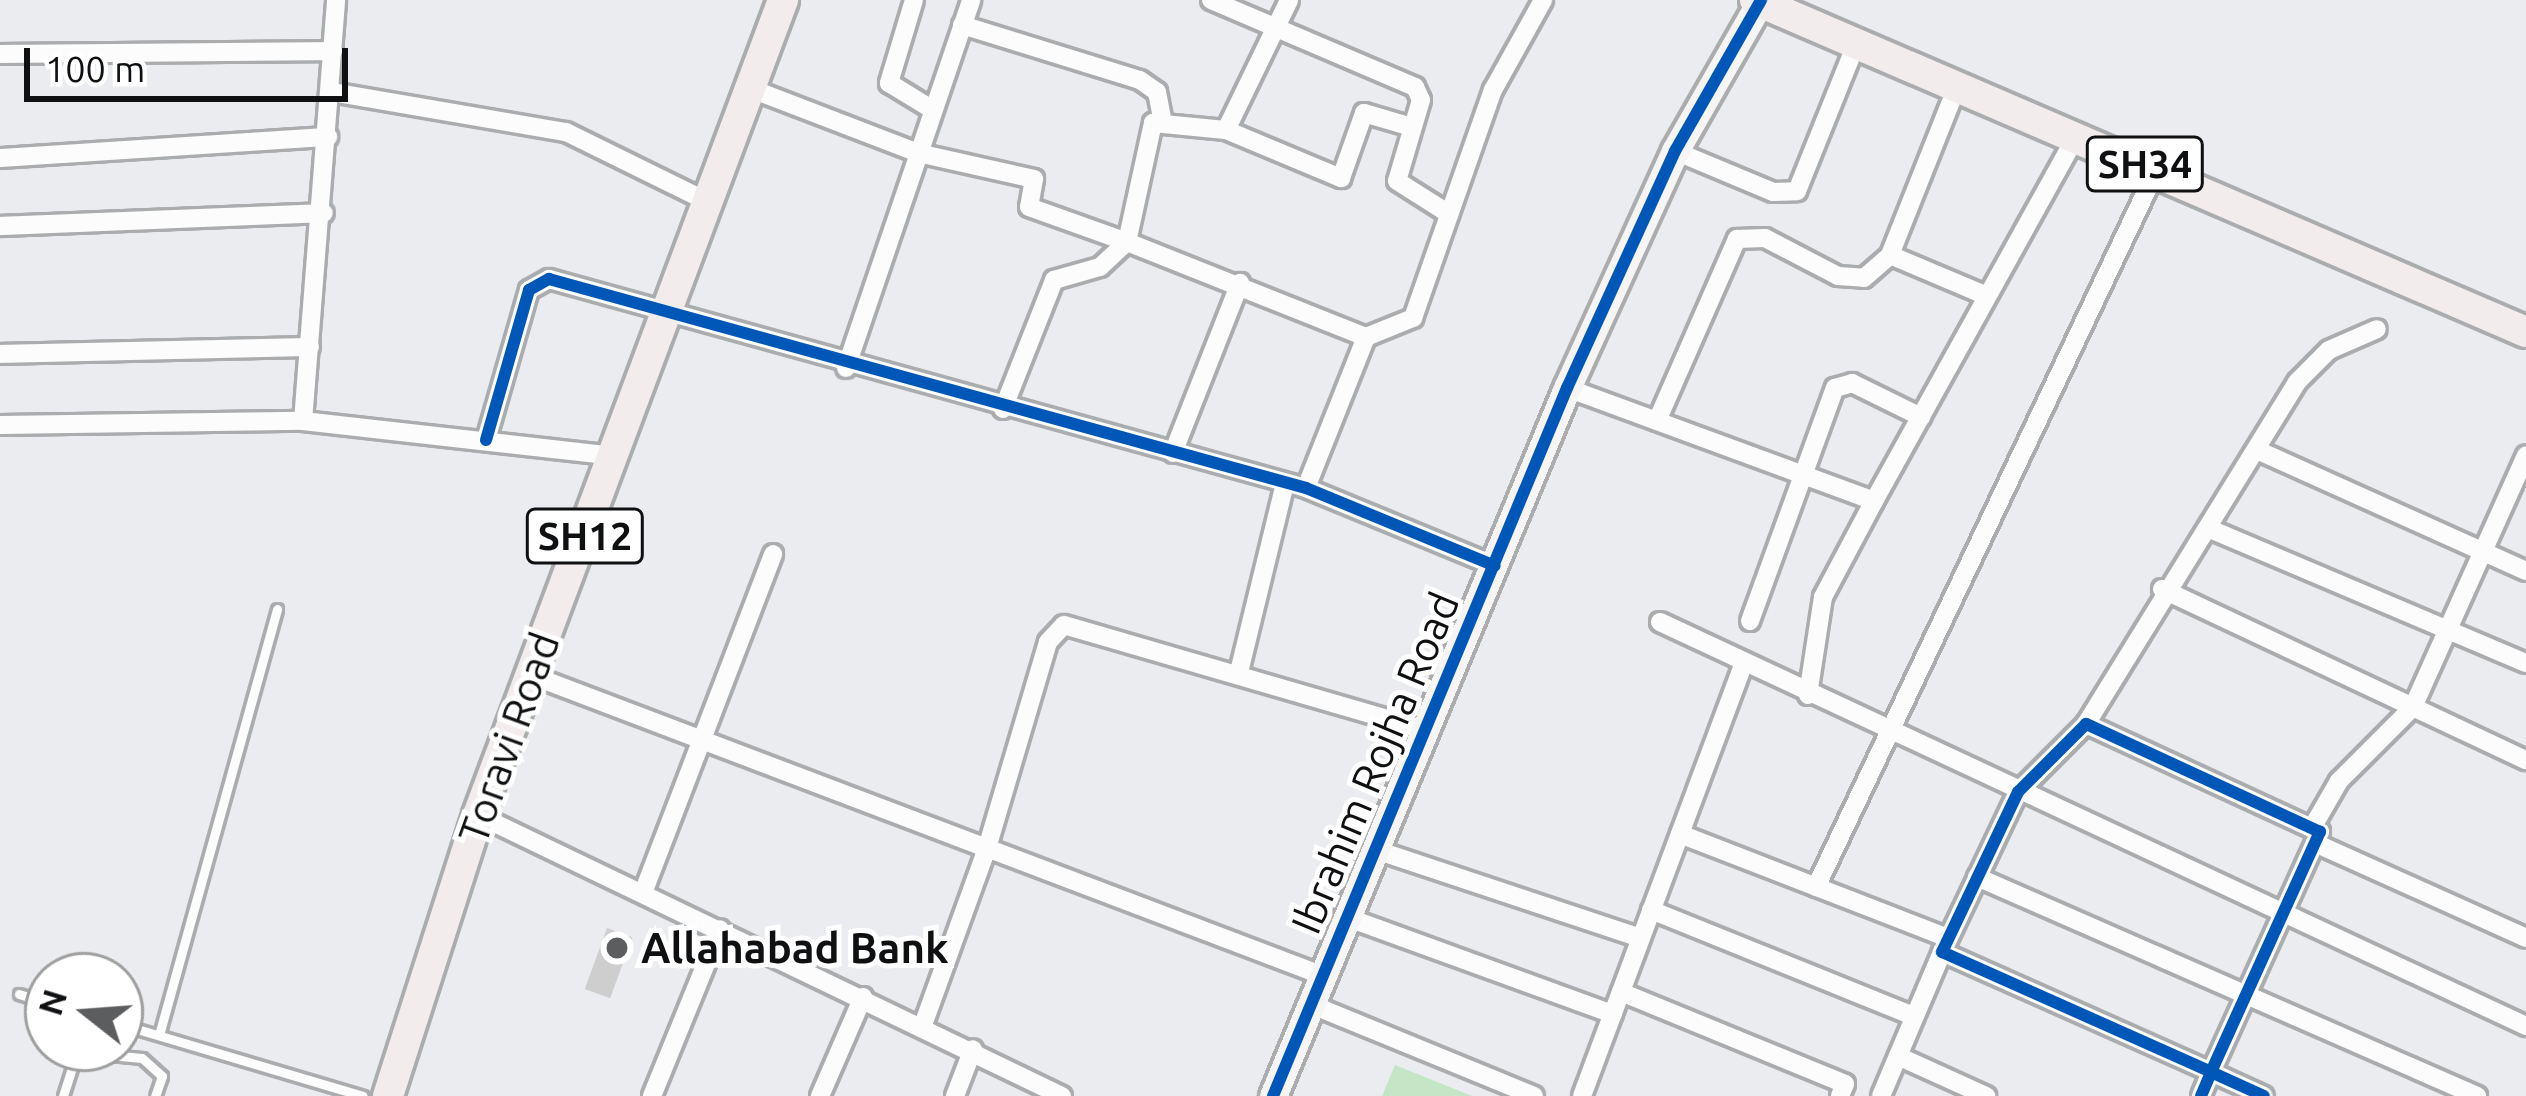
<!DOCTYPE html>
<html>
<head>
<meta charset="utf-8">
<style>
	body { margin:0 }
	#map { position:relative; width:2526px; height:1096px; overflow:hidden; background:#eaecef; font-family:Ubuntu,sans-serif }
	div>[style] { position:absolute }
	[style*='--x'] { left:calc(var(--x)*1px); top:calc(var(--y)*1px); width:calc(var(--w)*1px); rotate:calc(var(--a)*1deg) }
	.green>* { inset:0; background:#c4e6c6 }
	.building>* { inset:0; background:#cececf; transform-origin:0 0 }
	.roads { filter:drop-shadow(3px 0 #aaacae) drop-shadow(-3px 0 #aaacae) drop-shadow(0 3px #aaacae) drop-shadow(0 -3px #aaacae) }
	.lane>* { height:9px; margin:-4.5px; padding:0 4.5px; transform-origin:4.5px; border-radius:4.5px; background:#fcfcfd }
	.street>* { height:18px; margin:-9px; padding:0 9px; transform-origin:9px; border-radius:9px; background:#fcfcfd }
	.secondary>* { height:27px; margin:-13.5px; padding:0 13.5px; transform-origin:13.5px; border-radius:13.5px; background:#f7f4f4 }
	.primary>* { height:30px; margin:-15px; padding:0 15px; transform-origin:15px; border-radius:15px; background:#f2edec }
	.cycleway>* { height:12px; margin:-6px; padding:0 6px; transform-origin:6px; border-radius:6px; background:#0057b8 }
	.dots>* { width:33px; height:33px; translate:-50% -50%; box-sizing:border-box; border:6px solid #fff; border-radius:50% }
	span { translate:-50% -50%; white-space:nowrap; text-align:center; line-height:1.15; -webkit-text-stroke:10px #fff; paint-order:stroke }
	.shield-label span { padding:3px 9px; background:#fff; border:3px solid; border-radius:9px; -webkit-text-stroke-width:0 }
	.shield-label { font-size:39px; color:#0f1012; font-weight:700 }
	.street-label { font-size:42px; color:#0f1012 }
	.poi-label { font-size:42px; color:#0f1012; font-weight:700 }
	.left { translate:0 -50%; text-align:left }
	.north { position:absolute; left:24px; top:952px; width:120px; height:120px; box-sizing:border-box; background:#fff; border:3px solid #9f9fa0; border-radius:50%; rotate:287deg; font-size:33px; font-weight:700; line-height:48px; text-align:center; color:#0f1012 }
	.north::after { content:''; display:block; margin:auto; width:42px; height:54px; background:#5c5d5f; clip-path:polygon(50% 0,100% 100%,50% 72%,0 100%) }
	.scale { position:absolute; left:24px; top:48px; width:324px; height:54px; box-sizing:border-box; border:6px solid #0f1012; border-top:0; padding-left:15px; font-size:36px; line-height:42px; white-space:nowrap; color:#0f1012; -webkit-text-stroke:9px #fff; paint-order:stroke }
</style>
</head>
<body>
<div id="map">
	<div class="green">
		<i style="clip-path:polygon(1395px 1065px,1472px 1096px,1382px 1096px)"></i>
	</div>
	<div class="building">
		<i style="left:607px;top:928px;width:27px;height:65px;rotate:20deg"></i>
	</div>
	<div class="roads">
		<div class="lane">
			<i style="--x:19;--y:994;--w:30;--a:17"></i>
			<i style="--x:120;--y:1024;--w:253;--a:16.5"></i>
			<i style="--x:159;--y:1035;--w:442;--a:-74.5"></i>
			<i style="--x:63;--y:1096;--w:46;--a:-72.3"></i>
			<i style="--x:77;--y:1052;--w:65;--a:5.3"></i>
			<i style="--x:142;--y:1058;--w:27;--a:42"></i>
			<i style="--x:162;--y:1076;--w:21;--a:109"></i>
		</div>
		<div class="street">
			<i style="--x:914;--y:0;--w:87;--a:106.8"></i>
			<i style="--x:889;--y:83;--w:52;--a:31.5"></i>
			<i style="--x:1211;--y:0;--w:222;--a:23.1"></i>
			<i style="--x:1415;--y:87;--w:14;--a:65"></i>
			<i style="--x:1421;--y:100;--w:84;--a:106.5"></i>
			<i style="--x:1397;--y:181;--w:62;--a:32.4"></i>
			<i style="--x:962;--y:25;--w:186;--a:17.2"></i>
			<i style="--x:1140;--y:80;--w:21;--a:35"></i>
			<i style="--x:1157;--y:92;--w:25;--a:79"></i>
			<i style="--x:0;--y:54;--w:333;--a:-0.5"></i>
			<i style="--x:1958;--y:84;--w:184;--a:111.7"></i>
			<i style="--x:1890;--y:255;--w:105;--a:22.9"></i>
			<i style="--x:749;--y:88;--w:181;--a:21"></i>
			<i style="--x:918;--y:153;--w:119;--a:12.6"></i>
			<i style="--x:1034;--y:179;--w:28;--a:100"></i>
			<i style="--x:1029;--y:207;--w:104;--a:19.7"></i>
			<i style="--x:1127;--y:242;--w:122;--a:-77.7"></i>
			<i style="--x:1153;--y:123;--w:73;--a:5.5"></i>
			<i style="--x:1226;--y:130;--w:144;--a:-64.1"></i>
			<i style="--x:331;--y:92;--w:238;--a:9.7"></i>
			<i style="--x:566;--y:132;--w:158;--a:26.2"></i>
			<i style="--x:1226;--y:130;--w:125;--a:22.7"></i>
			<i style="--x:1341;--y:178;--w:69;--a:-70.5"></i>
			<i style="--x:1364;--y:113;--w:50;--a:16.3"></i>
			<i style="--x:1675;--y:151;--w:106;--a:22.7"></i>
			<i style="--x:1773;--y:192;--w:24;--a:-2"></i>
			<i style="--x:1797;--y:191;--w:161;--a:-68.1"></i>
			<i style="--x:0;--y:158;--w:329;--a:-3.7"></i>
			<i style="--x:0;--y:226;--w:324;--a:-2.3"></i>
			<i style="--x:1366;--y:337;--w:51;--a:-22"></i>
			<i style="--x:1413;--y:318;--w:242;--a:-70.7"></i>
			<i style="--x:1493;--y:90;--w:103;--a:-60.9"></i>
			<i style="--x:0;--y:354;--w:310;--a:-1.3"></i>
			<i style="--x:846;--y:368;--w:389;--a:-71.2"></i>
			<i style="--x:1567;--y:388;--w:327;--a:20.2"></i>
			<i style="--x:1874;--y:501;--w:419;--a:-61"></i>
			<i style="--x:1003;--y:409;--w:139;--a:-68.4"></i>
			<i style="--x:1054;--y:280;--w:48;--a:-15.8"></i>
			<i style="--x:1100;--y:267;--w:37;--a:-43"></i>
			<i style="--x:1127;--y:242;--w:257;--a:21.7"></i>
			<i style="--x:1366;--y:337;--w:162;--a:111.7"></i>
			<i style="--x:303;--y:421;--w:422;--a:-85.5"></i>
			<i style="--x:1657;--y:421;--w:199;--a:-66.3"></i>
			<i style="--x:1737;--y:239;--w:28;--a:-2"></i>
			<i style="--x:1765;--y:238;--w:82;--a:27.5"></i>
			<i style="--x:1838;--y:276;--w:26;--a:4"></i>
			<i style="--x:1864;--y:278;--w:35;--a:-41"></i>
			<i style="--x:0;--y:425;--w:303;--a:-0.8"></i>
			<i style="--x:303;--y:421;--w:315;--a:6.4"></i>
			<i style="--x:486;--y:440;--w:156;--a:-74"></i>
			<i style="--x:529;--y:290;--w:23;--a:-29"></i>
			<i style="--x:549;--y:279;--w:785;--a:15.43"></i>
			<i style="--x:1306;--y:488;--w:204;--a:22.4"></i>
			<i style="--x:2257;--y:450;--w:295;--a:24.2"></i>
			<i style="--x:1173;--y:453;--w:183;--a:-68.5"></i>
			<i style="--x:2210;--y:529;--w:343;--a:23"></i>
			<i style="--x:2162;--y:589;--w:402;--a:25.2"></i>
			<i style="--x:1750;--y:621;--w:248;--a:-70"></i>
			<i style="--x:1835;--y:388;--w:18;--a:-16"></i>
			<i style="--x:1852;--y:383;--w:77;--a:26.2"></i>
			<i style="--x:1660;--y:622;--w:956;--a:25.01"></i>
			<i style="--x:1239;--y:672;--w:195;--a:-76.3"></i>
			<i style="--x:531;--y:675;--w:488;--a:20.8"></i>
			<i style="--x:987;--y:848;--w:215;--a:-73.5"></i>
			<i style="--x:1048;--y:642;--w:23;--a:-47"></i>
			<i style="--x:1064;--y:625;--w:373;--a:16.2"></i>
			<i style="--x:1808;--y:695;--w:99;--a:-81.3"></i>
			<i style="--x:1823;--y:597;--w:109;--a:-62"></i>
			<i style="--x:2086;--y:724;--w:402;--a:-58.3"></i>
			<i style="--x:2297;--y:382;--w:45;--a:-45"></i>
			<i style="--x:2329;--y:350;--w:52;--a:-23.6"></i>
			<i style="--x:478;--y:815;--w:648;--a:25.7"></i>
			<i style="--x:2312;--y:828;--w:54;--a:-60.1"></i>
			<i style="--x:2339;--y:781;--w:105;--a:-45"></i>
			<i style="--x:2413;--y:707;--w:276;--a:-65.8"></i>
			<i style="--x:1680;--y:834;--w:287;--a:21.2"></i>
			<i style="--x:2315;--y:843;--w:231;--a:24.2"></i>
			<i style="--x:1373;--y:849;--w:282;--a:18.4"></i>
			<i style="--x:1977;--y:877;--w:546;--a:23.65"></i>
			<i style="--x:1816;--y:887;--w:795;--a:-64.6"></i>
			<i style="--x:643;--y:893;--w:363;--a:-69"></i>
			<i style="--x:1651;--y:910;--w:284;--a:22"></i>
			<i style="--x:1346;--y:917;--w:284;--a:20"></i>
			<i style="--x:1621;--y:992;--w:242;--a:22.3"></i>
			<i style="--x:1845;--y:1084;--w:13;--a:113"></i>
			<i style="--x:1310;--y:1004;--w:242;--a:22.3"></i>
			<i style="--x:923;--y:1025;--w:188;--a:-70.1"></i>
			<i style="--x:987;--y:848;--w:358;--a:20.8"></i>
			<i style="--x:1898;--y:1056;--w:97;--a:24.4"></i>
			<i style="--x:652;--y:1096;--w:180;--a:-67.8"></i>
			<i style="--x:820;--y:1096;--w:108;--a:-66.5"></i>
			<i style="--x:955;--y:1096;--w:50;--a:-69"></i>
			<i style="--x:1582;--y:1096;--w:460;--a:-69.5"></i>
			<i style="--x:1881;--y:1096;--w:156;--a:-67"></i>
			<i style="--x:2201;--y:1096;--w:26;--a:-67"></i>
			<i style="--x:2211;--y:1072;--w:264;--a:-65.6"></i>
			<i style="--x:2320;--y:832;--w:258;--a:-155.2"></i>
			<i style="--x:2086;--y:724;--w:96;--a:135"></i>
			<i style="--x:2018;--y:792;--w:177;--a:115.4"></i>
			<i style="--x:1942;--y:952;--w:295;--a:24"></i>
			<i style="--x:2211;--y:1072;--w:58;--a:24.4"></i>
		</div>
		<div class="secondary">
			<i style="--x:1273;--y:1096;--w:767;--a:-67.45"></i>
			<i style="--x:1567;--y:388;--w:260;--a:-65.5"></i>
			<i style="--x:1675;--y:151;--w:174;--a:-60.3"></i>
		</div>
		<div class="primary">
			<i style="--x:1755;--y:0;--w:839;--a:23.3"></i>
			<i style="--x:388;--y:1096;--w:295;--a:-72.2"></i>
			<i style="--x:478;--y:815;--w:870;--a:-69.48"></i>
		</div>
	</div>
	<div class="cycleway">
		<i style="--x:486;--y:440;--w:156;--a:-74"></i>
		<i style="--x:529;--y:290;--w:23;--a:-29"></i>
		<i style="--x:549;--y:279;--w:785;--a:15.43"></i>
		<i style="--x:1306;--y:488;--w:204;--a:22.4"></i>
		<i style="--x:1273;--y:1096;--w:767;--a:-67.45"></i>
		<i style="--x:1567;--y:388;--w:260;--a:-65.5"></i>
		<i style="--x:1675;--y:151;--w:174;--a:-60.3"></i>
		<i style="--x:2201;--y:1096;--w:26;--a:-67"></i>
		<i style="--x:2211;--y:1072;--w:264;--a:-65.6"></i>
		<i style="--x:2320;--y:832;--w:258;--a:-155.2"></i>
		<i style="--x:2086;--y:724;--w:96;--a:135"></i>
		<i style="--x:2018;--y:792;--w:177;--a:115.4"></i>
		<i style="--x:1942;--y:952;--w:295;--a:24"></i>
		<i style="--x:2211;--y:1072;--w:58;--a:24.4"></i>
	</div>
	<div class="dots">
		<i style="left:617px;top:948px;background:#5c5d5f"></i>
	</div>
	<div class="shield-label">
		<span style="left:2145px;top:164px">SH34</span>
		<span style="left:585px;top:536px">SH12</span>
	</div>
	<div class="street-label">
		<span style="left:509px;top:738px;rotate:-70deg">Toravi Road</span>
		<span style="left:1375px;top:763px;rotate:-67deg">Ibrahim Rojha Road</span>
	</div>
	<div class="poi-label">
		<span class="left" style="left:641px;top:948px">Allahabad Bank</span>
	</div>
	<div class="north">N</div>
	<div class="scale">100 m</div>
</div>
</body>
</html>
